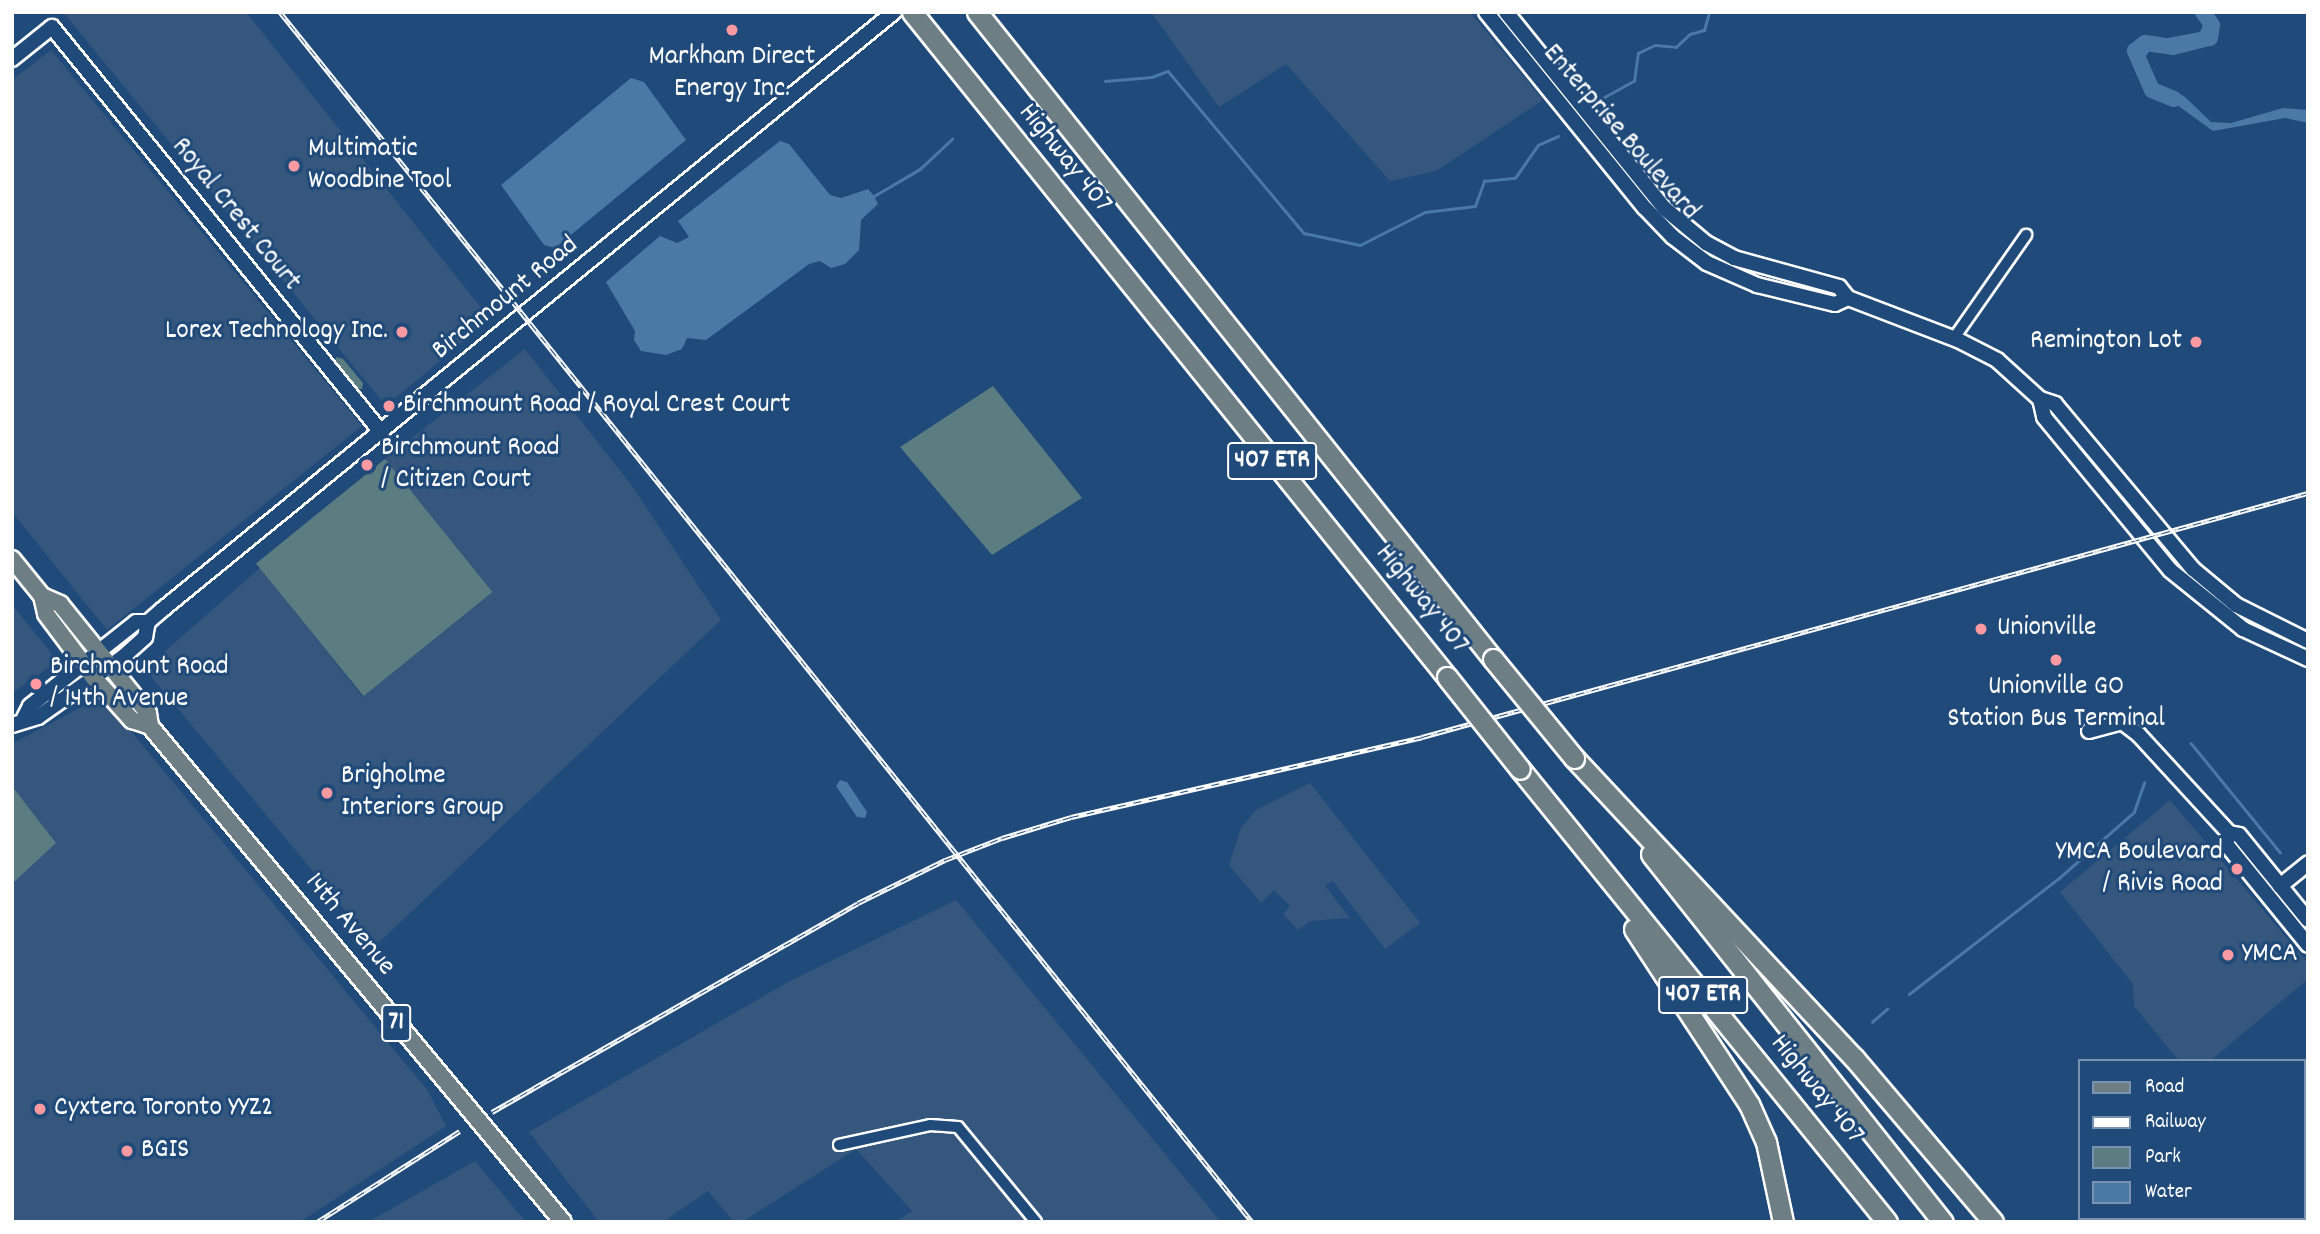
<!DOCTYPE html>
<html>
<head>
<meta charset="utf-8">
<style>
	body { margin:0 }
	#map { position:relative; width:2320px; height:1234px; overflow:hidden; background:#1f4a7a; font-family:Dekko,sans-serif }
	div>[style] { position:absolute }
	[style*='--x'] { left:calc(var(--x)*1px); top:calc(var(--y)*1px); width:calc(var(--w)*1px); rotate:calc(var(--a)*1deg) }
	.built>* { inset:0; background:#35577e }
	.green>* { inset:0; background:#5b7c80; transform-origin:0 0 }
	.water>* { inset:0; background:#4a79a6 }
	.stream>* { height:2.5px; margin:-1.25px; padding:0 1.25px; transform-origin:1.25px; border-radius:1.25px; background:#4a79a6 }
	.river>* { height:16px; margin:-8px; padding:0 8px; transform-origin:8px; border-radius:8px; background:#4a79a6 }
	.roads { filter:drop-shadow(2px 0 #fff) drop-shadow(-2px 0 #fff) drop-shadow(0 2px #fff) drop-shadow(0 -2px #fff) }
	.street>* { height:10px; margin:-5px; padding:0 5px; transform-origin:5px; border-radius:5px; background:#1f4a7a }
	.secondary>* { height:14px; margin:-7px; padding:0 7px; transform-origin:7px; border-radius:7px; background:#1f4a7a }
	.primary>* { height:16px; margin:-8px; padding:0 8px; transform-origin:8px; border-radius:8px; background:#6d7e84 }
	.highway>* { height:19px; margin:-9.5px; padding:0 9.5px; transform-origin:9.5px; border-radius:9.5px; background:#6d7e84 }
	.rail>* { height:5px; margin-top:-2.5px; transform-origin:0; background:repeating-linear-gradient(90deg,#1f4a7a 0 8px,#fff 0 16px); box-sizing:border-box; border-block:2px solid #fff }
	.bridges { filter:drop-shadow(2px 0 #fff) drop-shadow(-2px 0 #fff) drop-shadow(0 2px #fff) drop-shadow(0 -2px #fff) }
	.highway-bridge>* { height:19px; margin:-9.5px; padding:0 9.5px; transform-origin:9.5px; border-radius:9.5px; background:#6d7e84 }
	.dots>* { width:19px; height:19px; translate:-50% -50%; box-sizing:border-box; border:4px solid #1f4a7a; border-radius:50% }
	span { translate:-50% -50%; white-space:nowrap; text-align:center; line-height:1.15; -webkit-text-stroke:6px #1f4a7a; paint-order:stroke }
	.shield-label span { padding:2px 5px; background:#1f4a7a; border:2px solid; border-radius:5px; -webkit-text-stroke-width:0 }
	.shield-label { font-size:26px; color:#fff; font-weight:700 }
	.poi-label { font-size:28px; color:#fff }
	.left { translate:0 -50%; text-align:left }
	.right { translate:-100% -50%; text-align:right }
	.street-label { font-size:28px; color:#fff }
	.frame { position:absolute; inset:0; border:14px solid #fff; pointer-events:none }
	.legend { position:absolute; left:2078px; top:1059px; width:228px; height:161px; box-sizing:border-box; background:#1f4a7a; border:2px solid #7992af; margin:0; padding:9px 12px; list-style:none; font-size:21px; color:#fff }
	.legend li { display:flex; align-items:center; gap:14px; height:35px }
	.legend b { width:35px; border:2px solid #7992af }
</style>
</head>
<body>
<div id="map">
	<div class="built">
		<i style="clip-path:polygon(63px 12px,246px 12px,490px 319px,386px 406px)"></i>
		<i style="clip-path:polygon(1151px 12px,1470px 12px,1543px 100px,1436px 171px,1390px 181px,1286px 64px,1219px 107px)"></i>
		<i style="clip-path:polygon(51px 50px,362px 426px,107px 630px,12px 512px,12px 80px)"></i>
		<i style="clip-path:polygon(525px 349px,632px 486px,721px 620px,375px 946px,145px 669px,260px 568px,363px 697px,493px 592px,385px 459px)"></i>
		<i style="clip-path:polygon(12px 605px,58px 661px,12px 693px)"></i>
		<i style="clip-path:polygon(102px 696px,428px 1091px,446px 1126px,300px 1222px,12px 1222px,12px 884px,56px 843px,12px 786px,12px 744px)"></i>
		<i style="clip-path:polygon(1310px 783px,1420px 923px,1385px 949px,1333px 881px,1325px 886px,1350px 918px,1310px 921px,1298px 930px,1283px 914px,1290px 906px,1274px 890px,1261px 903px,1229px 865px,1241px 828px,1256px 810px)"></i>
		<i style="clip-path:polygon(2170px 800px,2308px 963px,2308px 979px,2210px 1061px,2179px 1061px,2134px 1006px,2133px 984px,2060px 892px)"></i>
		<i style="clip-path:polygon(956px 900px,1221px 1222px,896px 1222px,912px 1211px,856px 1149px,742px 1222px,734px 1222px,708px 1191px,663px 1222px,599px 1222px,529px 1132px,788px 982px)"></i>
		<i style="clip-path:polygon(475px 1161px,526px 1222px,368px 1222px)"></i>
	</div>
	<div class="green">
		<i style="clip-path:polygon(336px 357px,343px 359px,363px 383px,362px 389px,355px 390px,335px 366px)"></i>
		<i style="clip-path:polygon(993px 386px,1082px 498px,992px 555px,900px 447px)"></i>
		<i style="left:385px;top:459px;width:171px;height:166px;rotate:51deg"></i>
		<i style="clip-path:polygon(12px 786px,56px 843px,12px 884px)"></i>
	</div>
	<div class="water">
		<i style="clip-path:polygon(2199px 12px,2212px 12px,2211px 34px,2191px 46px,2150px 50px,2141px 64px,2147px 74px,2161px 87px,2184px 96px,2211px 122px,2231px 123px,2283px 108px,2308px 110px,2308px 123px,2285px 118px,2213px 131px,2137px 76px,2133px 56px,2141px 43px,2200px 32px,2204px 23px)"></i>
		<i style="clip-path:polygon(631px 78px,644px 82px,686px 140px,555px 248px,544px 245px,501px 185px)"></i>
		<i style="clip-path:polygon(780px 141px,789px 144px,830px 195px,841px 198px,868px 189px,874px 196px,878px 204px,861px 220px,859px 250px,845px 264px,831px 268px,820px 261px,809px 264px,706px 340px,687px 338px,682px 349px,666px 355px,641px 351px,634px 340px,635px 331px,606px 282px,660px 236px,677px 243px,689px 237px,678px 221px)"></i>
		<i style="clip-path:polygon(840px 780px,847px 782px,867px 812px,865px 818px,857px 817px,836px 786px)"></i>
	</div>
	<div class="stream">
		<i style="--x:1105;--y:81;--w:47;--a:-4.9"></i>
		<i style="--x:1152;--y:77;--w:17;--a:-21"></i>
		<i style="--x:1168;--y:71;--w:212;--a:50"></i>
		<i style="--x:1304;--y:233;--w:57;--a:12.1"></i>
		<i style="--x:1360;--y:245;--w:73;--a:-26.9"></i>
		<i style="--x:1425;--y:212;--w:50;--a:-6.8"></i>
		<i style="--x:1475;--y:206;--w:27;--a:-70"></i>
		<i style="--x:1484;--y:181;--w:31;--a:-6"></i>
		<i style="--x:1515;--y:178;--w:40;--a:-55.1"></i>
		<i style="--x:1538;--y:145;--w:22;--a:-24"></i>
		<i style="--x:1601;--y:99;--w:38;--a:-29"></i>
		<i style="--x:1634;--y:81;--w:28;--a:-82"></i>
		<i style="--x:1638;--y:53;--w:19;--a:-25"></i>
		<i style="--x:1655;--y:45;--w:21;--a:5"></i>
		<i style="--x:1676;--y:47;--w:19;--a:-43"></i>
		<i style="--x:1690;--y:34;--w:15;--a:-16"></i>
		<i style="--x:1704;--y:30;--w:19;--a:-74"></i>
		<i style="--x:874;--y:196;--w:53;--a:-30.4"></i>
		<i style="--x:920;--y:169;--w:44;--a:-43.2"></i>
		<i style="--x:2191;--y:743;--w:141;--a:50.8"></i>
		<i style="--x:1909;--y:994;--w:188;--a:-37.7"></i>
		<i style="--x:2058;--y:879;--w:101;--a:-41.4"></i>
		<i style="--x:2134;--y:812;--w:31;--a:-71"></i>
		<i style="--x:1872;--y:1022;--w:20;--a:-41"></i>
	</div>
	<div class="river">
		<i style="--x:2174;--y:99;--w:24;--a:-158"></i>
		<i style="--x:2152;--y:90;--w:43;--a:-113.6"></i>
		<i style="--x:2135;--y:51;--w:13;--a:-39"></i>
		<i style="--x:2145;--y:43;--w:28;--a:8"></i>
		<i style="--x:2173;--y:47;--w:38;--a:-14"></i>
		<i style="--x:2210;--y:38;--w:13;--a:-81"></i>
		<i style="--x:2212;--y:25;--w:16;--a:-125"></i>
	</div>
	<div class="roads">
		<div class="street">
			<i style="--x:1954;--y:338;--w:126;--a:-55"></i>
			<i style="--x:839;--y:1145;--w:93;--a:-12.4"></i>
			<i style="--x:930;--y:1125;--w:28;--a:4"></i>
			<i style="--x:958;--y:1127;--w:123;--a:50.6"></i>
		</div>
		<div class="secondary">
			<i style="--x:1486;--y:12;--w:252;--a:51"></i>
			<i style="--x:1645;--y:208;--w:40;--a:46"></i>
			<i style="--x:1673;--y:237;--w:43;--a:37.4"></i>
			<i style="--x:1707;--y:263;--w:55;--a:23.7"></i>
			<i style="--x:1757;--y:285;--w:80;--a:13.7"></i>
			<i style="--x:1835;--y:304;--w:14;--a:-25"></i>
			<i style="--x:1506;--y:12;--w:252;--a:51.1"></i>
			<i style="--x:1664;--y:208;--w:55;--a:39.8"></i>
			<i style="--x:1706;--y:243;--w:32;--a:28"></i>
			<i style="--x:1734;--y:258;--w:109;--a:15.4"></i>
			<i style="--x:1839;--y:287;--w:14;--a:51"></i>
			<i style="--x:1848;--y:298;--w:118;--a:20.9"></i>
			<i style="--x:1958;--y:340;--w:44;--a:27.1"></i>
			<i style="--x:1997;--y:360;--w:58;--a:42.2"></i>
			<i style="--x:2040;--y:399;--w:16;--a:18"></i>
			<i style="--x:2055;--y:404;--w:215;--a:50.1"></i>
			<i style="--x:2193;--y:569;--w:56;--a:39.9"></i>
			<i style="--x:2236;--y:605;--w:80;--a:26.6"></i>
			<i style="--x:12;--y:59;--w:51;--a:-38.7"></i>
			<i style="--x:52;--y:27;--w:523;--a:50.9"></i>
			<i style="--x:2040;--y:399;--w:18;--a:77"></i>
			<i style="--x:2044;--y:417;--w:198;--a:50.5"></i>
			<i style="--x:2170;--y:570;--w:94;--a:38.9"></i>
			<i style="--x:2243;--y:629;--w:72;--a:24.8"></i>
			<i style="--x:24;--y:718;--w:13;--a:-63"></i>
			<i style="--x:30;--y:706;--w:135;--a:-38.4"></i>
			<i style="--x:136;--y:622;--w:12;--a:0"></i>
			<i style="--x:12;--y:725;--w:27;--a:-17"></i>
			<i style="--x:38;--y:717;--w:104;--a:-35.2"></i>
			<i style="--x:123;--y:657;--w:30;--a:-42"></i>
			<i style="--x:145;--y:637;--w:15;--a:-79"></i>
			<i style="--x:148;--y:622;--w:20;--a:-41"></i>
			<i style="--x:163;--y:609;--w:944;--a:-39.24"></i>
			<i style="--x:2089;--y:731;--w:34;--a:-15"></i>
			<i style="--x:2122;--y:722;--w:21;--a:37"></i>
			<i style="--x:2139;--y:735;--w:133;--a:47.4"></i>
			<i style="--x:2229;--y:833;--w:10;--a:11"></i>
			<i style="--x:2239;--y:835;--w:109;--a:50.9"></i>
			<i style="--x:2229;--y:833;--w:11;--a:105"></i>
			<i style="--x:2226;--y:844;--w:130;--a:50.9"></i>
			<i style="--x:2280;--y:886;--w:36;--a:-39"></i>
		</div>
		<div class="primary">
			<i style="--x:12;--y:559;--w:48;--a:51"></i>
			<i style="--x:42;--y:596;--w:20;--a:24"></i>
			<i style="--x:60;--y:604;--w:140;--a:51.1"></i>
			<i style="--x:148;--y:713;--w:13;--a:81"></i>
			<i style="--x:42;--y:596;--w:18;--a:77"></i>
			<i style="--x:46;--y:614;--w:80;--a:53.1"></i>
			<i style="--x:94;--y:678;--w:57;--a:47.9"></i>
			<i style="--x:132;--y:720;--w:19;--a:18"></i>
			<i style="--x:150;--y:726;--w:645;--a:50.22"></i>
		</div>
		<div class="highway">
			<i style="--x:912;--y:12;--w:853;--a:51.18"></i>
			<i style="--x:977;--y:12;--w:828;--a:51.43"></i>
			<i style="--x:1574;--y:758;--w:410;--a:47"></i>
			<i style="--x:1854;--y:1058;--w:215;--a:49.7"></i>
			<i style="--x:1520;--y:769;--w:583;--a:50.99"></i>
			<i style="--x:1651;--y:854;--w:470;--a:51.6"></i>
			<i style="--x:1634;--y:929;--w:209;--a:56.7"></i>
			<i style="--x:1749;--y:1104;--w:42;--a:65.9"></i>
			<i style="--x:1766;--y:1142;--w:82;--a:78"></i>
		</div>
	</div>
	<div class="rail">
		<i style="--x:280;--y:12;--w:1552;--a:51.22"></i>
		<i style="--x:492;--y:1112;--w:421;--a:-29.7"></i>
		<i style="--x:858;--y:903;--w:97;--a:-26.3"></i>
		<i style="--x:945;--y:860;--w:61;--a:-21.1"></i>
		<i style="--x:1002;--y:838;--w:72;--a:-16.9"></i>
		<i style="--x:1071;--y:817;--w:360;--a:-12.8"></i>
		<i style="--x:1422;--y:737;--w:919;--a:-15.4"></i>
		<i style="--x:317;--y:1222;--w:169;--a:-32.5"></i>
	</div>
	<div class="bridges">
		<div class="highway-bridge">
			<i style="--x:1493;--y:659;--w:128;--a:50.7"></i>
			<i style="--x:1447;--y:677;--w:117;--a:51.6"></i>
		</div>
	</div>
	<div class="dots">
		<i style="left:732px;top:30px;background:#ff9aa2"></i>
		<i style="left:294px;top:166px;background:#ff9aa2"></i>
		<i style="left:402px;top:332px;background:#ff9aa2"></i>
		<i style="left:2196px;top:342px;background:#ff9aa2"></i>
		<i style="left:389px;top:406px;background:#ff9aa2"></i>
		<i style="left:367px;top:465px;background:#ff9aa2"></i>
		<i style="left:1981px;top:629px;background:#ff9aa2"></i>
		<i style="left:2056px;top:660px;background:#ff9aa2"></i>
		<i style="left:36px;top:684px;background:#ff9aa2"></i>
		<i style="left:327px;top:793px;background:#ff9aa2"></i>
		<i style="left:2237px;top:869px;background:#ff9aa2"></i>
		<i style="left:2228px;top:955px;background:#ff9aa2"></i>
		<i style="left:40px;top:1109px;background:#ff9aa2"></i>
		<i style="left:127px;top:1151px;background:#ff9aa2"></i>
	</div>
	<div class="shield-label">
		<span style="left:1272px;top:461px">407 ETR</span>
		<span style="left:1703px;top:995px">407 ETR</span>
		<span style="left:396px;top:1023px">71</span>
	</div>
	<div class="poi-label">
		<span style="left:732px;top:74px">Markham Direct<br>Energy Inc.</span>
		<span class="left" style="left:308px;top:166px">Multimatic<br>Woodbine Tool</span>
		<span class="right" style="left:388px;top:332px">Lorex Technology Inc.</span>
		<span class="right" style="left:2182px;top:342px">Remington Lot</span>
		<span class="left" style="left:403px;top:406px">Birchmount Road / Royal Crest Court</span>
		<span class="left" style="left:381px;top:465px">Birchmount Road<br>/ Citizen Court</span>
		<span class="left" style="left:1997px;top:629px">Unionville</span>
		<span class="left" style="left:50px;top:684px">Birchmount Road<br>/ 14th Avenue</span>
		<span style="left:2056px;top:704px">Unionville GO<br>Station Bus Terminal</span>
		<span class="left" style="left:341px;top:793px">Brigholme<br>Interiors Group</span>
		<span class="right" style="left:2223px;top:869px">YMCA Boulevard<br>/ Rivis Road</span>
		<span class="left" style="left:2242px;top:955px">YMCA</span>
		<span class="left" style="left:54px;top:1109px">Cyxtera Toronto YYZ2</span>
		<span class="left" style="left:141px;top:1151px">BGIS</span>
	</div>
	<div class="street-label">
		<span style="left:1620px;top:133px;rotate:49deg">Enterprise Boulevard</span>
		<span style="left:1064px;top:159px;rotate:51deg">Highway 407</span>
		<span style="left:235px;top:215px;rotate:51deg">Royal Crest Court</span>
		<span style="left:506px;top:299px;rotate:-39deg">Birchmount Road</span>
		<span style="left:1421px;top:600px;rotate:51deg">Highway 407</span>
		<span style="left:349px;top:925px;rotate:50deg">14th Avenue</span>
		<span style="left:1816px;top:1090px;rotate:51deg">Highway 407</span>
	</div>
	<div class="frame"></div>
	<ul class="legend">
	<li><b style="height:9px;background:#6d7e84"></b>Road</li>
	<li><b style="height:9px;background:#fff"></b>Railway</li>
	<li><b style="height:19px;background:#5b7c80"></b>Park</li>
	<li><b style="height:19px;background:#4a79a6"></b>Water</li>
	</ul>
</div>
</body>
</html>
